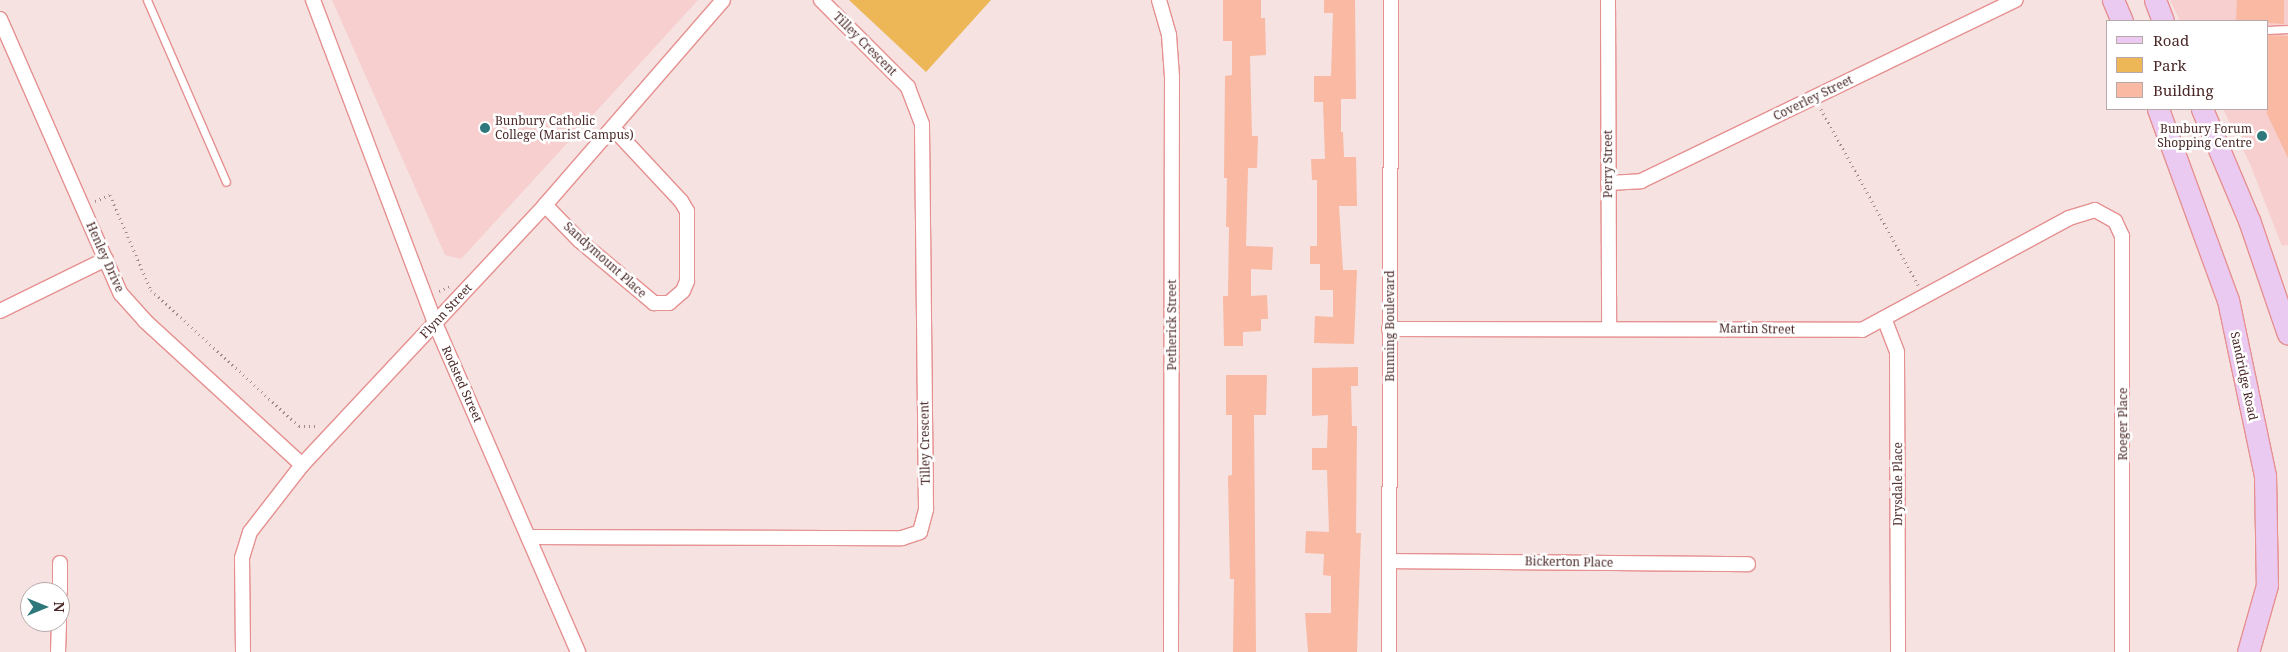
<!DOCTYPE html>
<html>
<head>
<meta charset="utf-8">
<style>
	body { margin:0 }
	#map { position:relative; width:2288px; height:652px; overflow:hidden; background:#f5e2e1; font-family:"Noto Serif",serif }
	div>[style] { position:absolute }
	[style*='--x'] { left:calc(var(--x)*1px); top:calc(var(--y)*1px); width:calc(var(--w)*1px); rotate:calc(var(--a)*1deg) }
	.built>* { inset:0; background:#f7cfce }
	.green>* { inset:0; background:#edb757 }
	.building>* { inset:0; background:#f9b9a3 }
	.path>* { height:3px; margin-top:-1.5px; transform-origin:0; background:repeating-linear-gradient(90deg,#a28887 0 1px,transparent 0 5px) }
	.roads { filter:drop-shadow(1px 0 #e69090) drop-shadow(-1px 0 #e69090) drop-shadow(0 1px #e69090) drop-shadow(0 -1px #e69090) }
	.lane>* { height:7px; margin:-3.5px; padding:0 3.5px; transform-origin:3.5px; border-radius:3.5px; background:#fff }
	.street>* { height:14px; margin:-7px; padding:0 7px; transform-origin:7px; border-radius:7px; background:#fff }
	.primary>* { height:21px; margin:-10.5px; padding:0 10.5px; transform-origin:10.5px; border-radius:10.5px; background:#ebcaf2 }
	.dots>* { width:14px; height:14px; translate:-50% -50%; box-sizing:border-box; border:2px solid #fff; border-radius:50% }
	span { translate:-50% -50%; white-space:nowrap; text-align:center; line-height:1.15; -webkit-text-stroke:5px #fff; paint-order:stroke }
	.street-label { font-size:12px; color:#4b2929 }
	.poi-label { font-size:12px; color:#4b2929 }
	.left { translate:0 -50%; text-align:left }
	.right { translate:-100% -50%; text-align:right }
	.legend { position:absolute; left:2106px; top:20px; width:162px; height:90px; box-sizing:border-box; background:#fff; border:1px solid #b7a9a9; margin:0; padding:6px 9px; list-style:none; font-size:15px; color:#4b2929 }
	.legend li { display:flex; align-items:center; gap:10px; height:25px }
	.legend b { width:25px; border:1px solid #b7a9a9 }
	.north { position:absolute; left:20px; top:582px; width:50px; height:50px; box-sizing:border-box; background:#fff; border:1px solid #b7a9a9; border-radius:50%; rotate:90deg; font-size:14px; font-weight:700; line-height:20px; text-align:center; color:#4b2929 }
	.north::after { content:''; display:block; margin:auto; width:18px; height:22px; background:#2e787b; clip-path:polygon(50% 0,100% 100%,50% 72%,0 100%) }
</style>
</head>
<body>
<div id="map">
	<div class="built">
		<i style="clip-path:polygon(332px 0,698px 0,461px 259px,445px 255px)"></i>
		<i style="clip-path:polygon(2170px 0,2288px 0,2288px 245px,2282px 246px,2250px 164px,2223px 109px,2267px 109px,2267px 21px,2180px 21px)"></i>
	</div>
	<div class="green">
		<i style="clip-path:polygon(849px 0,991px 0,926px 72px)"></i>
	</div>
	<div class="building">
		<i style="clip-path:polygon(1223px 0,1261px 0,1261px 18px,1265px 18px,1266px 55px,1250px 56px,1252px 136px,1258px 136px,1257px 168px,1248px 168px,1246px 246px,1273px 247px,1272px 270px,1251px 269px,1251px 296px,1267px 295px,1268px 319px,1261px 319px,1261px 331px,1243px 332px,1243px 346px,1224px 346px,1223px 296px,1228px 296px,1229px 227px,1226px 227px,1227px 178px,1224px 178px,1225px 76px,1232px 75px,1232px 41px,1223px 41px)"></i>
		<i style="clip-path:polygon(1324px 0,1355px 0,1356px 99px,1341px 99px,1341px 132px,1343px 132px,1344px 157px,1356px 157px,1357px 206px,1339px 206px,1343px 270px,1357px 270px,1354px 344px,1314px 343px,1315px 316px,1333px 317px,1333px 290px,1320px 290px,1320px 264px,1310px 264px,1310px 246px,1317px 246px,1317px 180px,1312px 180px,1311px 159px,1325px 159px,1323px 102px,1314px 102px,1314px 76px,1331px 76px,1333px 13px,1324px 13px)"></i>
		<i style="clip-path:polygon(2237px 0,2284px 0,2284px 24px,2236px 21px)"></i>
		<i style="clip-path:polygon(2267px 35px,2288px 36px,2288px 158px,2267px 114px)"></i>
		<i style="clip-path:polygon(1358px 367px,1358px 386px,1351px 386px,1352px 426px,1357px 426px,1356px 533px,1361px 533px,1357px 652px,1308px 652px,1305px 613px,1331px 613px,1331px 576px,1323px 575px,1324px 554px,1305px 553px,1306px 531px,1329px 532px,1327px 470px,1312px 470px,1312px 448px,1327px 448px,1328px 415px,1312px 416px,1312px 368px)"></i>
		<i style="clip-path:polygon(1226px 375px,1267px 375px,1266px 415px,1254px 415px,1256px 652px,1233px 652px,1234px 579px,1230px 579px,1228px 476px,1232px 475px,1232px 415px,1226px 415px)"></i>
	</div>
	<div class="path">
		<i style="--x:1821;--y:109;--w:201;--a:61.1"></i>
		<i style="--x:95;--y:201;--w:16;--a:-22"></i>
		<i style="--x:110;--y:195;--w:103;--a:66.7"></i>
		<i style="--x:151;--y:290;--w:201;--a:42.6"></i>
		<i style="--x:299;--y:426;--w:20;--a:0"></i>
		<i style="--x:439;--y:291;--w:12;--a:-24"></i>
	</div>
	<div class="roads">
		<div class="lane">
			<i style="--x:147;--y:0;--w:198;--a:66.5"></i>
			<i style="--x:2267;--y:30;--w:21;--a:-3"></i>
		</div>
		<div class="street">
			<i style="--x:313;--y:0;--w:345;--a:69.3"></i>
			<i style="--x:435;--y:323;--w:359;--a:66.5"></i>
			<i style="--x:1159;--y:0;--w:36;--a:74"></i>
			<i style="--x:1169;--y:35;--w:42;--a:85.9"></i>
			<i style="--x:1172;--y:77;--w:575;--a:90.1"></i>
			<i style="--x:1608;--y:0;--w:328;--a:89.8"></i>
			<i style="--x:0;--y:19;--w:300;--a:66.3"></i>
			<i style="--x:121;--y:294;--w:36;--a:48"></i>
			<i style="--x:145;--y:321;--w:213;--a:42.5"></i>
			<i style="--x:1608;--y:183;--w:33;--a:-3"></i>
			<i style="--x:1641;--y:181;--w:416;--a:-25.8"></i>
			<i style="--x:545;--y:205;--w:50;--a:45.8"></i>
			<i style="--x:580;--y:241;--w:97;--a:40"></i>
			<i style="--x:654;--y:303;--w:15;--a:0"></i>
			<i style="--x:669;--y:303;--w:18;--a:-41"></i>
			<i style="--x:683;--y:291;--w:11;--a:-68"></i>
			<i style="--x:687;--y:281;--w:70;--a:-90"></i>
			<i style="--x:687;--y:211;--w:12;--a:-121"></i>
			<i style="--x:681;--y:201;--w:100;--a:-133"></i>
			<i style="--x:0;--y:311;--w:118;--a:-26.1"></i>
			<i style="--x:1884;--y:318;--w:36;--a:69"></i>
			<i style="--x:1897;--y:352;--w:300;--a:89.8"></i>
			<i style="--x:1389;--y:329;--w:473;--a:0.1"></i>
			<i style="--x:1862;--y:330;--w:235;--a:-28.4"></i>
			<i style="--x:2069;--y:218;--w:27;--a:-17"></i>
			<i style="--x:2095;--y:210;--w:23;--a:29"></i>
			<i style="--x:2115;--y:221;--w:17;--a:65"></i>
			<i style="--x:2122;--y:236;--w:416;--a:90"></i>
			<i style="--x:529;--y:537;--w:373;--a:0.2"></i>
			<i style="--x:902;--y:538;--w:19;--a:-18"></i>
			<i style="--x:920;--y:532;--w:24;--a:-75"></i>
			<i style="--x:926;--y:509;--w:385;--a:-90.6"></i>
			<i style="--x:922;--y:124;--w:40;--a:-111"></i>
			<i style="--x:908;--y:87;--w:123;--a:-135"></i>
			<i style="--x:1389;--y:561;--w:359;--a:0.5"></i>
			<i style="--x:60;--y:592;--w:29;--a:-90"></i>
			<i style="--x:58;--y:652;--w:30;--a:-88"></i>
			<i style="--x:243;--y:652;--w:94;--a:-90.6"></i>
			<i style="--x:242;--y:558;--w:27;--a:-73"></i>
			<i style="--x:250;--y:532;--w:85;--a:-52.2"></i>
			<i style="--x:302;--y:465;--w:356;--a:-46.9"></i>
			<i style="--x:545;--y:205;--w:271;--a:-49"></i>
			<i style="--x:1389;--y:652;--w:652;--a:-89.82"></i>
		</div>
		<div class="primary">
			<i style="--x:2113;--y:0;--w:23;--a:67"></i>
			<i style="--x:2155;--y:0;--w:22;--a:69"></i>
			<i style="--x:2158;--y:109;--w:203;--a:69.9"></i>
			<i style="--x:2228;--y:300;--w:179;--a:78.1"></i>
			<i style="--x:2265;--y:475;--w:110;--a:89"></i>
			<i style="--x:2267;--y:585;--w:70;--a:105.8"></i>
			<i style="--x:2202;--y:109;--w:121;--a:67.1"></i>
			<i style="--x:2249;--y:220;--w:120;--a:71.1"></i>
		</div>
	</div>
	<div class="dots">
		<i style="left:485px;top:128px;background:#2e787b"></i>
		<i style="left:2262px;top:136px;background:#2e787b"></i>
	</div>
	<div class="street-label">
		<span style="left:865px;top:44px;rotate:45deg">Tilley Crescent</span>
		<span style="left:1813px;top:98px;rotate:-26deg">Coverley Street</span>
		<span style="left:1608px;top:164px;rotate:-90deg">Perry Street</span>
		<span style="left:105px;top:257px;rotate:66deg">Henley Drive</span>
		<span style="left:605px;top:260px;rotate:42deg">Sandymount Place</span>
		<span style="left:446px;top:311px;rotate:-47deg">Flynn Street</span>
		<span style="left:1172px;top:325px;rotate:-90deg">Petherick Street</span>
		<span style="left:1390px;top:326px;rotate:-90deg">Bunning Boulevard</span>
		<span style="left:1757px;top:329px;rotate:1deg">Martin Street</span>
		<span style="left:2244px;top:376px;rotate:78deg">Sandridge Road</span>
		<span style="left:462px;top:384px;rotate:66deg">Rodsted Street</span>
		<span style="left:2123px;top:424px;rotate:-90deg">Roeger Place</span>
		<span style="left:925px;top:443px;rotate:-91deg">Tilley Crescent</span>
		<span style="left:1898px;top:484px;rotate:-90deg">Drysdale Place</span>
		<span style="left:1569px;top:562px;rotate:1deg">Bickerton Place</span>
	</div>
	<div class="poi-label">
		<span class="left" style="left:495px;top:128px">Bunbury Catholic<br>College (Marist Campus)</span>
		<span class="right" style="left:2252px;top:136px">Bunbury Forum<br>Shopping Centre</span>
	</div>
	<ul class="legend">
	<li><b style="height:6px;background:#ebcaf2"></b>Road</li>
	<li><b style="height:14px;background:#edb757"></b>Park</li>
	<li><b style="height:14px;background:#f9b9a3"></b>Building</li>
	</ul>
	<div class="north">N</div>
</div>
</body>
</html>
